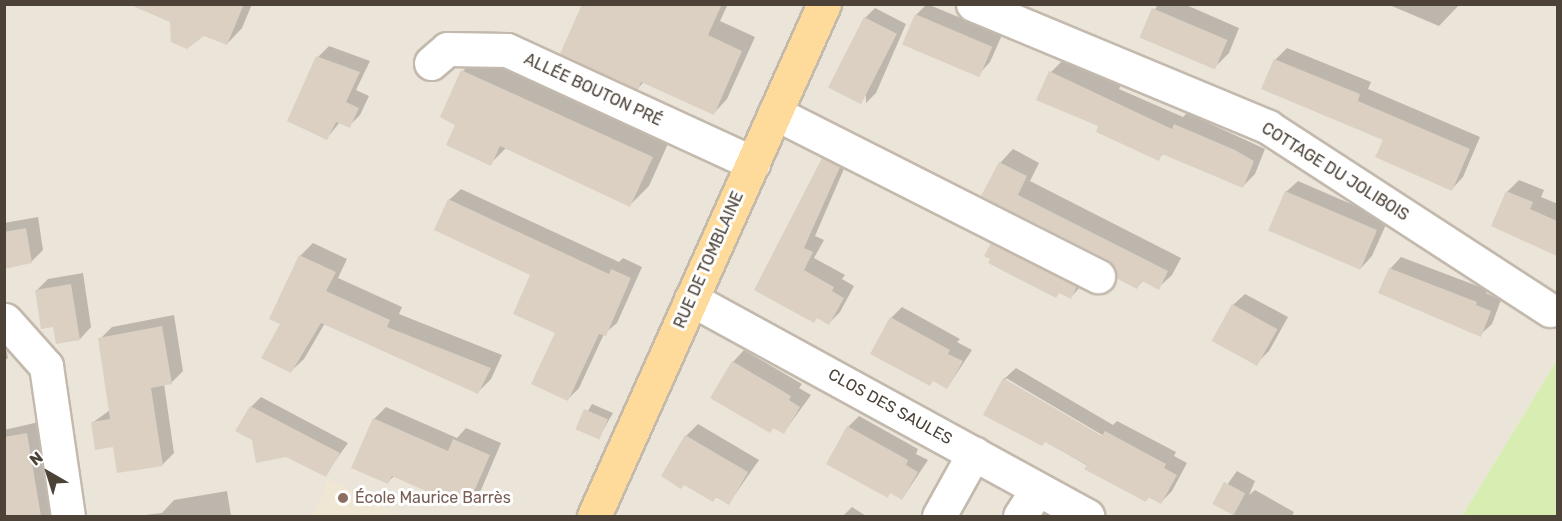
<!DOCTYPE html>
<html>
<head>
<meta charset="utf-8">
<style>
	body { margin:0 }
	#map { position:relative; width:1562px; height:521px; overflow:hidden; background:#f6f2eb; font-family:Rubik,sans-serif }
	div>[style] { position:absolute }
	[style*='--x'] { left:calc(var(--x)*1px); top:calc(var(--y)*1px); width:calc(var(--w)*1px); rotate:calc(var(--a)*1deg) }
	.residential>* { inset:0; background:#ebe4d9 }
	.education>* { inset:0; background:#f0e6d4 }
	.green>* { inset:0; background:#d7edb2 }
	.shadow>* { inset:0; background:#0003 }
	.building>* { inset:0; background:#dcd0c2; transform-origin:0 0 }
	.roads { filter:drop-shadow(2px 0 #c3b9ad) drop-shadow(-2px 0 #c3b9ad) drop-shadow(0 2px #c3b9ad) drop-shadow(0 -2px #c3b9ad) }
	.minor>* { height:33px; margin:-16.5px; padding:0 16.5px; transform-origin:16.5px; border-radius:16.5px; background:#fff }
	.major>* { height:33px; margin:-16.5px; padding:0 16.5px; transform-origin:16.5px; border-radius:16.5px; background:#ffdb9b }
	.dots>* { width:16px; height:16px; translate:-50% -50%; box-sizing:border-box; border:3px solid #fff; border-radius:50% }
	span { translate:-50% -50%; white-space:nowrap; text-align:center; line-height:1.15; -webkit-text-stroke:6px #fff; paint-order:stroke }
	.street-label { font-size:16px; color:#4c4238 }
	.education-label { font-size:16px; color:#785e54 }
	.left { translate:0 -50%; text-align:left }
	.frame { position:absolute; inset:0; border:6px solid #4c4238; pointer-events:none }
	.north { position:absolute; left:18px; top:443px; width:60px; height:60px; -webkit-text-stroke:4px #fff; paint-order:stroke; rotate:321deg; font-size:16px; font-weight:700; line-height:24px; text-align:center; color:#4c4238 }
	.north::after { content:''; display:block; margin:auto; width:21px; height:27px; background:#4c4238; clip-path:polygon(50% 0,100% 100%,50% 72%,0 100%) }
</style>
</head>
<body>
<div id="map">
	<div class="residential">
		<i style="clip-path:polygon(4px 5px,1557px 5px,1557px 360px,1462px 516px,5px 516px)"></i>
	</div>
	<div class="education">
		<i style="clip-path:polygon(328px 479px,402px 516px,313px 516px)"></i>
	</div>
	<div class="green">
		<i style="clip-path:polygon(1557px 360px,1557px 516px,1462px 516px)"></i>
	</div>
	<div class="shadow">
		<i style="clip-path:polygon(133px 4px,252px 4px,242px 28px,227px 44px)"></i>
		<i style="clip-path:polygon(584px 4px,728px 4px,720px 21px,755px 37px,727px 99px,714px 113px,644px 82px,638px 88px)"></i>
		<i style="clip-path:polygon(927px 4px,1002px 35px,990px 62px,979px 74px,916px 15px)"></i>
		<i style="clip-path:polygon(1158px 4px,1184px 4px,1239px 28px,1229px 53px,1217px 65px,1141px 36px)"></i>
		<i style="clip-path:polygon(1387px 4px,1460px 4px,1439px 26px)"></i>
		<i style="clip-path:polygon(875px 8px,906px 24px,876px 93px,866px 103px,865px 18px)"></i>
		<i style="clip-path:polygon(329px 46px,370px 61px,356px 90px,369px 96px,360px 115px,349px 126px,340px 122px,327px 138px,318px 57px)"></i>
		<i style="clip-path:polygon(1287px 48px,1371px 82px,1368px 89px,1480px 137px,1463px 177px,1452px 189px,1275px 60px)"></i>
		<i style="clip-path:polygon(482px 52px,671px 137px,649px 186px,630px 205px,507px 147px,490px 164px,457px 124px,463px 71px)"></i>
		<i style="clip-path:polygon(1063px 60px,1121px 85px,1119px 89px,1183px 117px,1187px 113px,1265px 149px,1255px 174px,1243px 186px,1164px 153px,1158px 159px,1100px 126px,1051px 72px)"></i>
		<i style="clip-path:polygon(835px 147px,850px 155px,815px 236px,824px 240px,814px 258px,845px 275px,842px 279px,854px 286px,840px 312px,829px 323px,756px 289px,823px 159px)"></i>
		<i style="clip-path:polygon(1013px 149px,1039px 163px,1030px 181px,1181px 258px,1172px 275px,1158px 288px,1143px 281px,1137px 287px,1107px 258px,983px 195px,1000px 163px)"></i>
		<i style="clip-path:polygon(1519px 180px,1544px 190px,1541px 197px,1558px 204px,1558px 254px,1493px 225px,1507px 192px)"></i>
		<i style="clip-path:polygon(1298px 181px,1388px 220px,1372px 256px,1361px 268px,1286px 192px)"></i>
		<i style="clip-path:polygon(461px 189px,619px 262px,623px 258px,642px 267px,617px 323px,604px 334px,579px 388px,568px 399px,557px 332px,532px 274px,449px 200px)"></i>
		<i style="clip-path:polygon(38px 217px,43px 250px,31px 262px,4px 267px,4px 223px)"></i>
		<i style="clip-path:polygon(1003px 233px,1087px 275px,1081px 286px,1071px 297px,992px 244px)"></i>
		<i style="clip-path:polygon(313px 243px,347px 259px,338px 278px,402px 307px,399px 314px,502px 355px,491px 379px,478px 392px,325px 323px,304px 359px,291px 371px,282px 324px,300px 256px)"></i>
		<i style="clip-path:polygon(1401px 257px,1488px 290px,1486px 293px,1501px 300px,1492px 324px,1480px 335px,1390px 269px)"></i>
		<i style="clip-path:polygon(83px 273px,91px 327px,80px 339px,36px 291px,48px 279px)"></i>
		<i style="clip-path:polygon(1245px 294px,1288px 317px,1269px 351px,1257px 363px,1233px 305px)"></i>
		<i style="clip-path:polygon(902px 307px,960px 339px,957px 342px,972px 350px,947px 388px,934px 380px,930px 384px,891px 318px)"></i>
		<i style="clip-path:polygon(174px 315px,183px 371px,171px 383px,164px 384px,174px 453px,162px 465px,114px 446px,92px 423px,110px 410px,100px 339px,112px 327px)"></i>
		<i style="clip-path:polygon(4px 339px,8px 358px,4px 361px)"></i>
		<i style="clip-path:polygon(744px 350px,802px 384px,799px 388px,811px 395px,784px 432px,733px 362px)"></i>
		<i style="clip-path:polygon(evenodd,1016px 368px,1113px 425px,1117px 421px,1176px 452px,1174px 456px,1187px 463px,1172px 491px,1161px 502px,1150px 496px,1146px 500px,1045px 441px,985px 414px,1004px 379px,1016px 368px,1006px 378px,1109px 439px,1108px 441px,1006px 381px,1006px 378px)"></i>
		<i style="clip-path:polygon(261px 397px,348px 443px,325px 475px,251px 407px)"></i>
		<i style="clip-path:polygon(592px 404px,613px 413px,599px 437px,578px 428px)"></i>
		<i style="clip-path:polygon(386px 407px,457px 438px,466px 428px,501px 443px,481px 490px,469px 501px,457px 496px,453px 501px,395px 475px,388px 482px,374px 419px)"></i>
		<i style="clip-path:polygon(859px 416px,918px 449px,916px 454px,928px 460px,902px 499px,891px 492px,887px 496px,848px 427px)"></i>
		<i style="clip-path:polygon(39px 422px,54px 516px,7px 516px,4px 430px)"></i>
		<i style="clip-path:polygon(698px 424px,759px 460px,729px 503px,685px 484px,686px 436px)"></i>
		<i style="clip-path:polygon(1237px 471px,1255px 481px,1249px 495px,1255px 490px,1294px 512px,1292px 516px,1235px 516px,1214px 503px)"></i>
		<i style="clip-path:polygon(227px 491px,231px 516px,137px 516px,162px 513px,174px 500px)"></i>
		<i style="clip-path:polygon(852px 507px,866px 516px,843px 516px)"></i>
	</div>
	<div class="building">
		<i style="clip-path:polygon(128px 4px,244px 4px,227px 45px,204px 36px,187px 49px,171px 42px,170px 22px)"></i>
		<i style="clip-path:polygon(582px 4px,722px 4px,708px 35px,742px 51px,714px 115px,641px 82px,638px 90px,560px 54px)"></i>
		<i style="left:1152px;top:8px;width:82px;height:32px;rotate:23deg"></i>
		<i style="left:915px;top:14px;width:84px;height:33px;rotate:23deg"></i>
		<i style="left:864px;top:17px;width:37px;height:79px;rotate:27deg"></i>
		<i style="clip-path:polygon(316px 56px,360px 72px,346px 102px,359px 108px,350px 128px,336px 122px,327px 140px,287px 121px)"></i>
		<i style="clip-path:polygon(1274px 59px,1360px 94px,1358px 101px,1470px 149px,1452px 191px,1375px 157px,1383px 140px,1261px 89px)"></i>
		<i style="clip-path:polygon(461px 70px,653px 157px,630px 207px,500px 146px,491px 166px,446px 145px,455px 125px,440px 117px)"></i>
		<i style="clip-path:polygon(1049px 71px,1172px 129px,1174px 124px,1235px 150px,1254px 161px,1243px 188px,1162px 154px,1159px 161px,1096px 132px,1098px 126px,1036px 100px)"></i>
		<i style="clip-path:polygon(822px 158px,840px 167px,804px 248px,813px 252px,804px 270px,834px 287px,832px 291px,844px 298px,829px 325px,817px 318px,814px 323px,754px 290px)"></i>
		<i style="clip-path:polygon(999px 162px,1027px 176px,1018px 195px,1168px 271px,1159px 290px,1142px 281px,1137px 289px,1116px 278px,1114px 266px,1106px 259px,981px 196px)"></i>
		<i style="left:1285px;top:191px;width:100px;height:43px;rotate:23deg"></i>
		<i style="clip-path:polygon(1506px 191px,1533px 202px,1530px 209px,1557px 221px,1557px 256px,1491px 226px)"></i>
		<i style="clip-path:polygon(448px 199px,609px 274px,611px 269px,631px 278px,606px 336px,599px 334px,568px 401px,531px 384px,555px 333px,513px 314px,530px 275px,434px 230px)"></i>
		<i style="clip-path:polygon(26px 228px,32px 263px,4px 269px,4px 232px)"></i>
		<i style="clip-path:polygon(991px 243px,1077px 286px,1071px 299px,1059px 293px,1056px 298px,988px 263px,990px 259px,984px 256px)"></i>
		<i style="clip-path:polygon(299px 255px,336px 272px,326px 291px,390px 320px,387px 327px,491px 368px,478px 394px,321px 323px,291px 373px,261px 358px,280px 324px,269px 319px)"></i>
		<i style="clip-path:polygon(1389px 268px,1477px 302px,1476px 305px,1491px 311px,1481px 337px,1378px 293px)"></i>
		<i style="clip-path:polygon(71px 284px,80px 340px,56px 344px,53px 327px,41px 329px,35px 290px)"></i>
		<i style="left:1232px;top:304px;width:52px;height:42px;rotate:29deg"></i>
		<i style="clip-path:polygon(890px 317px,950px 350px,948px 354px,963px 361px,947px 389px,933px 381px,930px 386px,870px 354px)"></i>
		<i style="clip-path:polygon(162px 326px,172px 384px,151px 388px,163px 466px,117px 473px,113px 447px,95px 450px,91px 422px,110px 419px,98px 338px)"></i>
		<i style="clip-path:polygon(732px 361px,791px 396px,789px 400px,800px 407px,784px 434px,773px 428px,770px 433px,710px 398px)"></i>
		<i style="clip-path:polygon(1003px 378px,1102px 436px,1105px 431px,1166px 464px,1164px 468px,1177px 475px,1161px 504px,1148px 497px,1146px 502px,1084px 469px,1087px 465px,1045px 442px,1042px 446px,983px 415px)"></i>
		<i style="clip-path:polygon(250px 406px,340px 453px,326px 477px,286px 457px,256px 463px,252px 440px,235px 431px)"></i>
		<i style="left:584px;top:409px;width:26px;height:22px;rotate:23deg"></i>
		<i style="clip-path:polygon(373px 418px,448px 451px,453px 439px,490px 455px,469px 503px,455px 497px,453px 503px,392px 476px,388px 484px,351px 468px)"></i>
		<i style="clip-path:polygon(847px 426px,908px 460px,906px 465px,918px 472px,902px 500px,890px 493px,888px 498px,826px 464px)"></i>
		<i style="clip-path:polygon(27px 433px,41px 516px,4px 516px,4px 437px)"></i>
		<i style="clip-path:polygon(685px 435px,748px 472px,729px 505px,716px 497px,713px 502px,684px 485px,681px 489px,661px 476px)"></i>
		<i style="left:1224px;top:482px;width:24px;height:25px;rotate:28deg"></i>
	</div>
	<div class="roads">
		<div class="minor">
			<i style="--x:973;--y:4;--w:320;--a:22.6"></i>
			<i style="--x:1268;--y:127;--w:336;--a:33"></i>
			<i style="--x:431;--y:63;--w:21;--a:-41"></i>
			<i style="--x:447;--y:49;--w:60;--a:1"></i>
			<i style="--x:507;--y:50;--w:271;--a:24.7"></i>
			<i style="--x:775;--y:113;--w:362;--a:26.8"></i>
			<i style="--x:691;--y:299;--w:452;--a:28.7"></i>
			<i style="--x:5;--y:320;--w:62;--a:48.3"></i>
			<i style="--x:46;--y:366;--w:152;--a:81.7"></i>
			<i style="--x:939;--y:516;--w:72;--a:-60.9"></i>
			<i style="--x:1020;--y:516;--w:31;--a:-57"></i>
		</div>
		<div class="major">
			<i style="--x:594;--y:516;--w:561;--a:-65.81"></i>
		</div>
	</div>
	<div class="dots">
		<i style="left:343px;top:498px;background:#8d6e63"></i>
	</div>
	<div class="street-label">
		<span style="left:593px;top:90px;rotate:25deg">ALLÉE BOUTON PRÉ</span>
		<span style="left:1335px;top:172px;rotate:32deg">COTTAGE DU JOLIBOIS</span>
		<span style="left:709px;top:260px;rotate:-66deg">RUE DE TOMBLAINE</span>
		<span style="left:890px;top:407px;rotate:29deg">CLOS DES SAULES</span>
	</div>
	<div class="education-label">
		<span class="left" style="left:355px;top:498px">École Maurice Barrès</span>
	</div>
	<div class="frame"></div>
	<div class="north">N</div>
</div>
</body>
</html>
